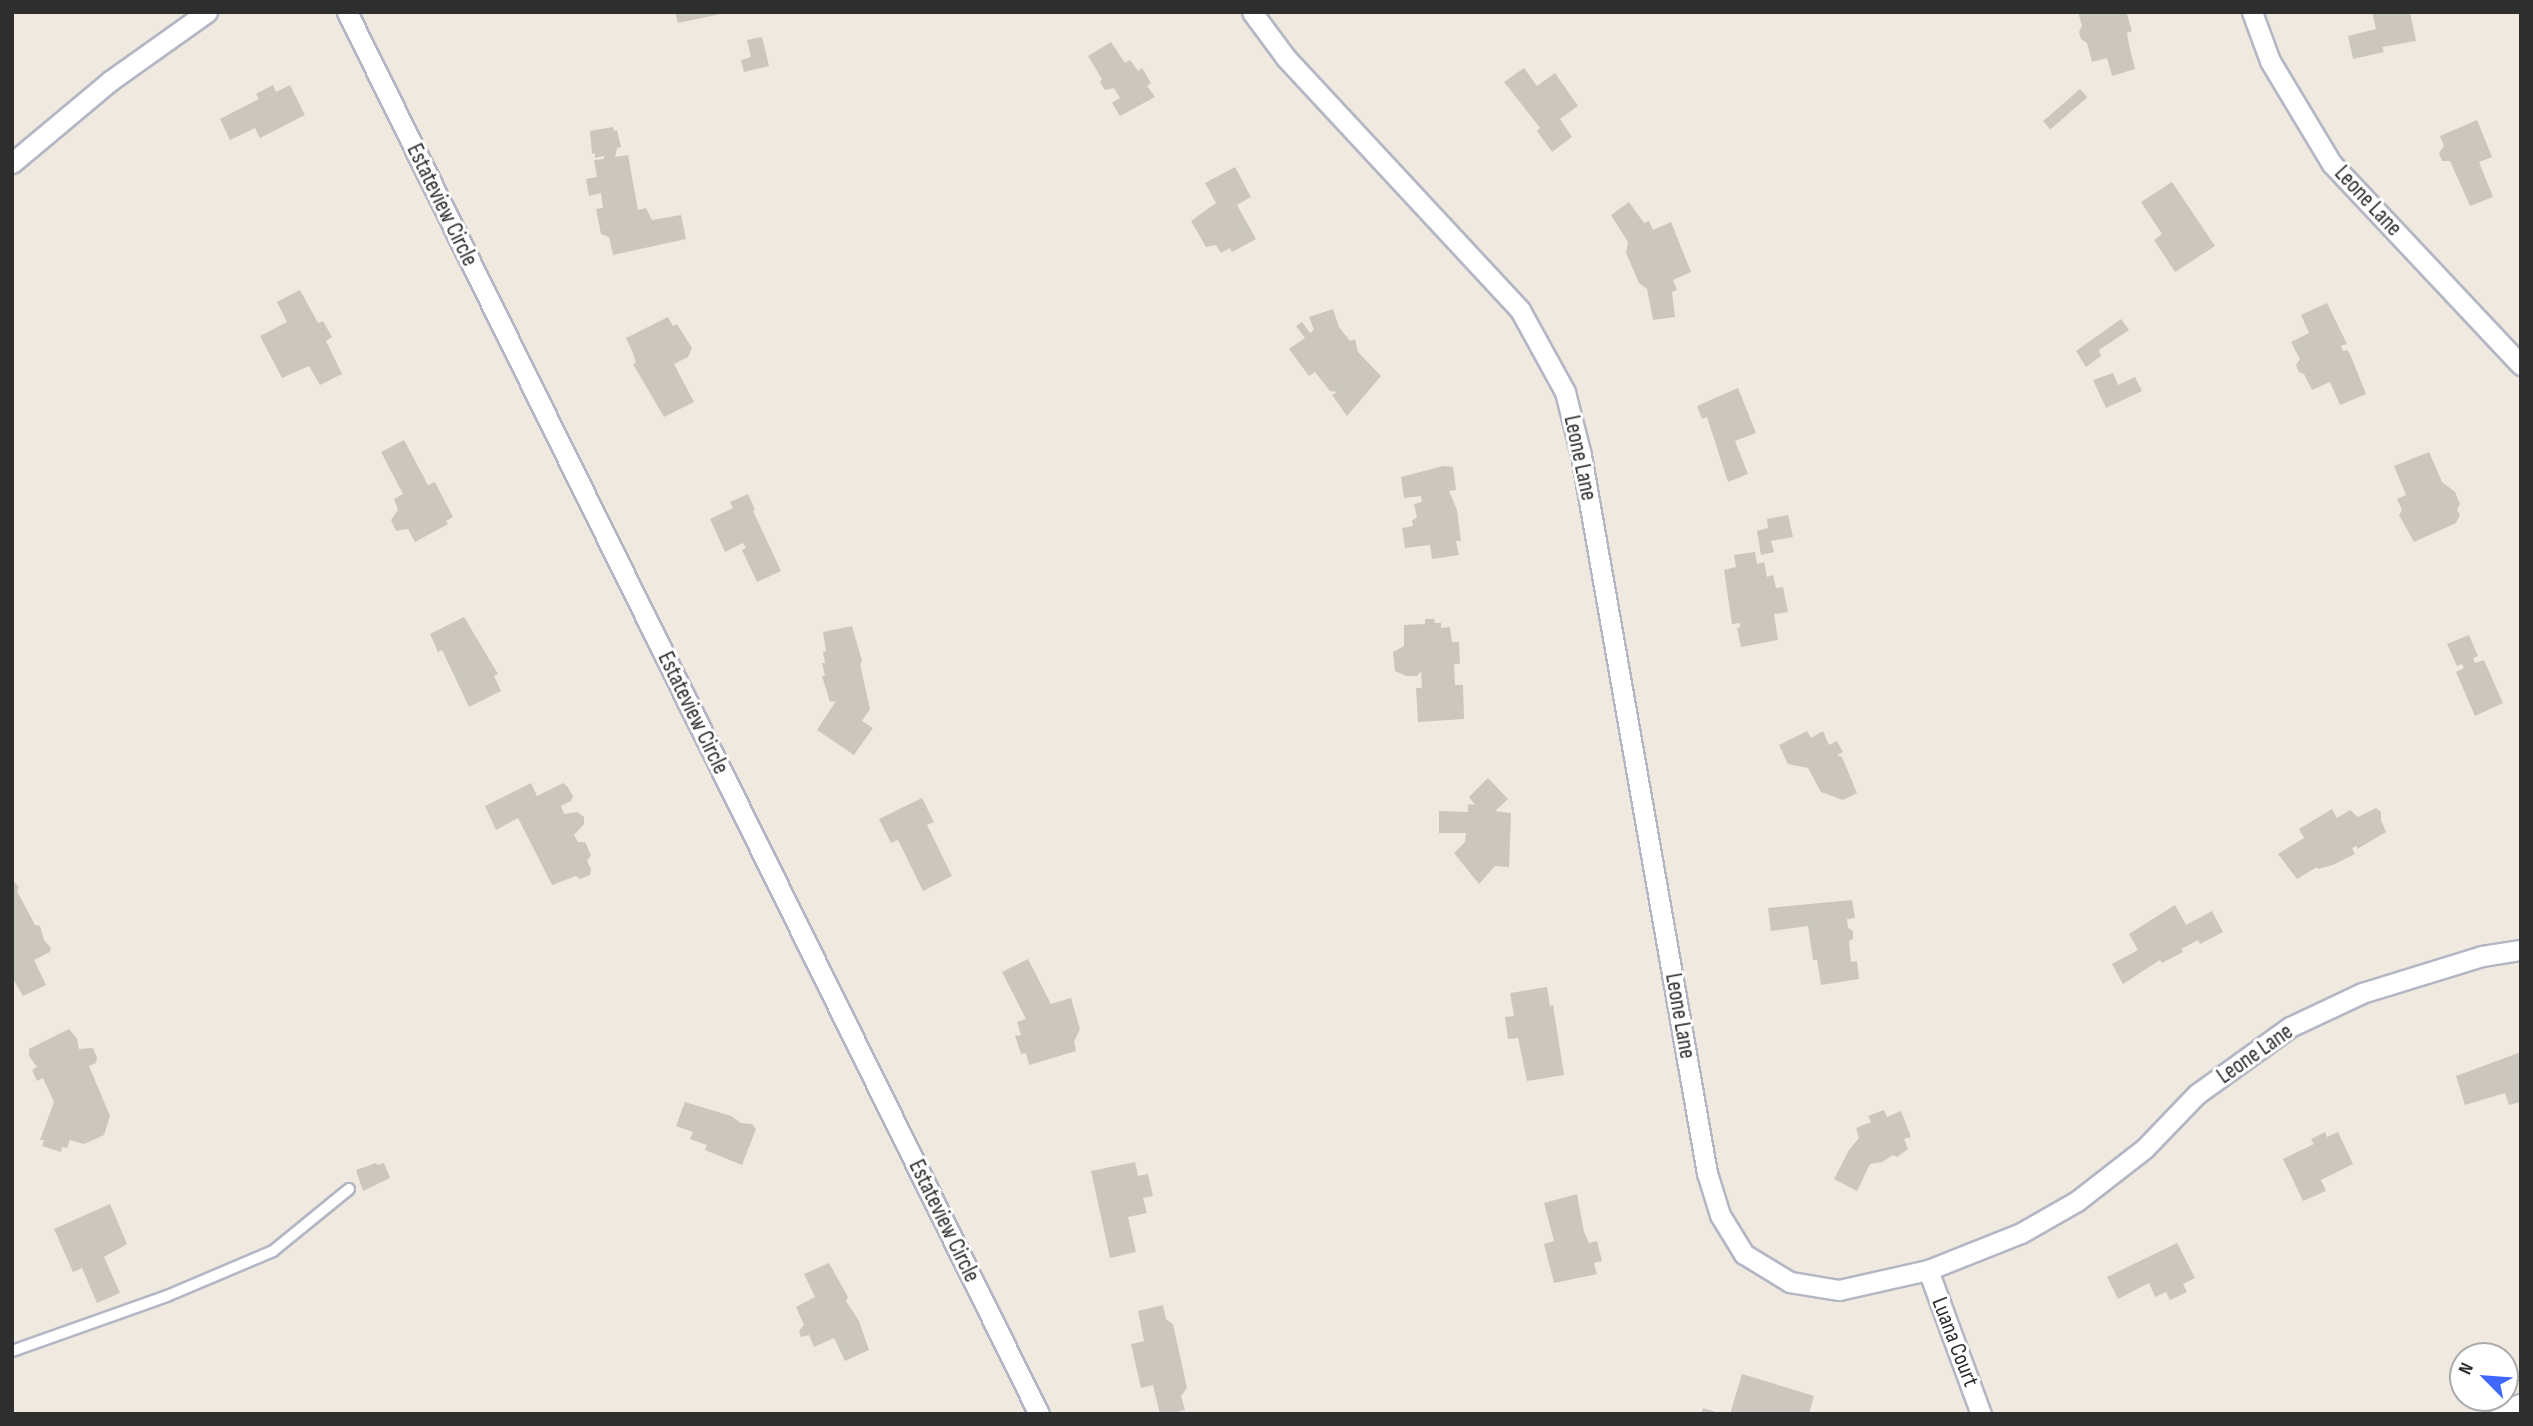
<!DOCTYPE html>
<html>
<head>
<meta charset="utf-8">
<style>
	body { margin:0 }
	#map { position:relative; width:2533px; height:1426px; overflow:hidden; background:#f0e9e0; font-family:"Sofia Sans Condensed",sans-serif }
	div>[style] { position:absolute }
	[style*='--x'] { left:calc(var(--x)*1px); top:calc(var(--y)*1px); width:calc(var(--w)*1px); rotate:calc(var(--a)*1deg) }
	.building>* { inset:0; background:#cbc7be; transform-origin:0 0 }
	.roads { filter:drop-shadow(2px 0 #b3b7c3) drop-shadow(-2px 0 #b3b7c3) drop-shadow(0 2px #b3b7c3) drop-shadow(0 -2px #b3b7c3) }
	.lane>* { height:10px; margin:-5px; padding:0 5px; transform-origin:5px; border-radius:5px; background:#fff }
	.street>* { height:19px; margin:-9.5px; padding:0 9.5px; transform-origin:9.5px; border-radius:9.5px; background:#fff }
	.secondary>* { height:26px; margin:-13px; padding:0 13px; transform-origin:13px; border-radius:13px; background:#fff }
	span { translate:-50% -50%; white-space:nowrap; text-align:center; line-height:1.15; -webkit-text-stroke:6px #fff; paint-order:stroke }
	.street-label { font-size:23px; color:#2e2e2e }
	.frame { position:absolute; inset:0; border:14px solid #2e2e2e; pointer-events:none }
	.north { position:absolute; left:2449px; top:1342px; width:70px; height:70px; box-sizing:border-box; background:#fff; border:2px solid #ababab; border-radius:50%; rotate:295deg; font-size:19px; font-weight:700; line-height:28px; text-align:center; color:#2e2e2e }
	.north::after { content:''; display:block; margin:auto; width:24px; height:32px; background:#3e68ff; clip-path:polygon(50% 0,100% 100%,50% 72%,0 100%) }
</style>
</head>
<body>
<div id="map">
	<div class="building">
		<i style="clip-path:polygon(675px 12px,725px 12px,725px 13px,678px 23px)"></i>
		<i style="clip-path:polygon(2078px 12px,2127px 14px,2132px 31px,2127px 33px,2129px 45px,2135px 69px,2112px 76px,2107px 58px,2092px 62px,2087px 43px,2081px 39px,2079px 32px,2082px 26px)"></i>
		<i style="clip-path:polygon(2372px 12px,2410px 12px,2416px 41px,2382px 47px,2384px 52px,2353px 59px,2348px 36px,2376px 29px)"></i>
		<i style="clip-path:polygon(762px 37px,769px 66px,744px 72px,741px 60px,751px 57px,747px 40px)"></i>
		<i style="clip-path:polygon(1111px 42px,1125px 63px,1130px 60px,1138px 71px,1142px 68px,1151px 83px,1147px 86px,1155px 97px,1120px 116px,1112px 103px,1120px 98px,1114px 88px,1105px 90px,1100px 82px,1102px 79px,1088px 56px)"></i>
		<i style="clip-path:polygon(1524px 68px,1537px 86px,1555px 73px,1578px 106px,1560px 119px,1572px 137px,1552px 152px,1537px 131px,1540px 128px,1504px 82px)"></i>
		<i style="clip-path:polygon(273px 85px,276px 92px,290px 85px,305px 115px,260px 138px,255px 128px,230px 140px,220px 119px,259px 99px,256px 94px)"></i>
		<i style="left:2080px;top:89px;width:11px;height:49px;rotate:49deg"></i>
		<i style="clip-path:polygon(2477px 120px,2492px 157px,2479px 162px,2493px 197px,2470px 206px,2450px 161px,2442px 161px,2439px 153px,2444px 146px,2440px 136px)"></i>
		<i style="clip-path:polygon(613px 127px,614px 131px,617px 130px,621px 147px,617px 148px,615px 157px,628px 155px,638px 210px,646px 208px,652px 220px,681px 215px,686px 239px,613px 255px,609px 237px,601px 234px,596px 209px,603px 208px,601px 193px,589px 196px,586px 179px,597px 177px,594px 160px,604px 159px,604px 156px,595px 158px,595px 153px,592px 154px,590px 131px)"></i>
		<i style="clip-path:polygon(1235px 167px,1251px 197px,1237px 205px,1256px 239px,1232px 252px,1230px 248px,1221px 253px,1216px 245px,1206px 247px,1191px 221px,1216px 203px,1205px 183px)"></i>
		<i style="clip-path:polygon(2172px 182px,2215px 246px,2175px 272px,2154px 240px,2162px 234px,2141px 202px)"></i>
		<i style="clip-path:polygon(1629px 202px,1644px 223px,1649px 221px,1653px 230px,1671px 222px,1691px 272px,1673px 280px,1677px 290px,1672px 292px,1675px 317px,1653px 320px,1647px 289px,1639px 283px,1626px 253px,1628px 242px,1611px 215px)"></i>
		<i style="clip-path:polygon(300px 290px,318px 323px,323px 321px,332px 337px,326px 341px,342px 374px,320px 385px,309px 366px,282px 378px,260px 336px,287px 322px,277px 302px)"></i>
		<i style="clip-path:polygon(2327px 303px,2347px 344px,2341px 346px,2343px 351px,2347px 350px,2350px 354px,2366px 394px,2340px 405px,2330px 382px,2312px 390px,2304px 374px,2299px 372px,2296px 365px,2300px 359px,2291px 342px,2309px 333px,2301px 315px)"></i>
		<i style="clip-path:polygon(1333px 309px,1339px 327px,1350px 341px,1355px 339px,1358px 352px,1381px 376px,1347px 416px,1332px 395px,1337px 392px,1330px 391px,1315px 372px,1309px 376px,1289px 349px,1305px 338px,1296px 326px,1302px 322px,1310px 333px,1314px 330px,1309px 317px)"></i>
		<i style="clip-path:polygon(668px 317px,673px 326px,677px 324px,692px 348px,688px 357px,674px 364px,694px 402px,664px 417px,633px 364px,636px 363px,633px 353px,626px 338px)"></i>
		<i style="clip-path:polygon(2121px 319px,2129px 330px,2099px 350px,2101px 356px,2086px 367px,2076px 351px)"></i>
		<i style="clip-path:polygon(2113px 373px,2118px 385px,2135px 377px,2142px 391px,2106px 408px,2093px 380px)"></i>
		<i style="clip-path:polygon(1738px 388px,1756px 433px,1735px 441px,1748px 474px,1728px 482px,1707px 417px,1702px 419px,1697px 406px)"></i>
		<i style="clip-path:polygon(404px 440px,428px 485px,435px 482px,453px 517px,446px 521px,448px 524px,415px 542px,408px 529px,396px 531px,391px 520px,398px 510px,394px 499px,403px 494px,381px 452px)"></i>
		<i style="clip-path:polygon(2429px 452px,2442px 482px,2455px 492px,2460px 504px,2457px 510px,2460px 515px,2456px 523px,2414px 542px,2399px 515px,2402px 510px,2397px 499px,2406px 495px,2394px 466px)"></i>
		<i style="clip-path:polygon(1443px 466px,1453px 467px,1456px 490px,1449px 491px,1457px 510px,1461px 541px,1456px 541px,1459px 555px,1432px 559px,1430px 545px,1405px 548px,1402px 528px,1413px 526px,1412px 521px,1417px 517px,1414px 504px,1422px 502px,1421px 496px,1404px 498px,1401px 477px)"></i>
		<i style="clip-path:polygon(748px 494px,755px 510px,753px 511px,781px 571px,757px 582px,742px 550px,746px 548px,743px 543px,725px 552px,710px 519px,733px 508px,730px 502px)"></i>
		<i style="clip-path:polygon(1788px 515px,1793px 537px,1771px 541px,1774px 552px,1761px 555px,1757px 531px,1768px 528px,1767px 519px)"></i>
		<i style="clip-path:polygon(1755px 552px,1757px 564px,1764px 562px,1767px 577px,1773px 575px,1776px 588px,1783px 587px,1788px 612px,1774px 614px,1778px 640px,1741px 647px,1737px 628px,1740px 627px,1740px 623px,1732px 624px,1724px 570px,1736px 567px,1734px 555px)"></i>
		<i style="clip-path:polygon(464px 617px,498px 674px,494px 676px,501px 691px,469px 707px,442px 650px,438px 652px,430px 634px)"></i>
		<i style="clip-path:polygon(1425px 619px,1434px 619px,1435px 623px,1441px 623px,1441px 628px,1450px 627px,1452px 642px,1459px 642px,1460px 664px,1454px 664px,1455px 685px,1463px 685px,1464px 719px,1418px 722px,1416px 688px,1422px 688px,1421px 671px,1417px 676px,1406px 676px,1395px 671px,1393px 652px,1404px 646px,1404px 625px,1425px 624px)"></i>
		<i style="clip-path:polygon(852px 626px,862px 661px,860px 664px,870px 709px,862px 721px,873px 728px,854px 755px,817px 730px,836px 701px,830px 702px,822px 676px,825px 676px,822px 663px,825px 663px,823px 652px,826px 651px,823px 632px)"></i>
		<i style="clip-path:polygon(2469px 635px,2478px 656px,2473px 658px,2475px 663px,2484px 660px,2503px 703px,2475px 716px,2456px 672px,2464px 668px,2462px 664px,2457px 666px,2447px 644px)"></i>
		<i style="clip-path:polygon(1807px 731px,1811px 738px,1823px 731px,1829px 745px,1837px 741px,1843px 752px,1837px 755px,1842px 757px,1857px 793px,1843px 800px,1821px 792px,1808px 768px,1788px 764px,1779px 745px)"></i>
		<i style="clip-path:polygon(1488px 778px,1508px 799px,1495px 811px,1511px 813px,1509px 867px,1495px 866px,1479px 884px,1454px 853px,1465px 842px,1466px 833px,1439px 833px,1439px 811px,1468px 812px,1468px 804px,1475px 805px,1469px 797px)"></i>
		<i style="clip-path:polygon(531px 783px,537px 796px,563px 783px,567px 786px,573px 796px,571px 801px,561px 806px,564px 814px,577px 812px,584px 817px,584px 824px,574px 835px,578px 842px,585px 842px,591px 855px,587px 861px,591px 869px,590px 875px,580px 879px,576px 876px,552px 885px,518px 818px,496px 830px,485px 806px)"></i>
		<i style="clip-path:polygon(922px 798px,934px 822px,927px 825px,952px 876px,923px 891px,898px 840px,891px 843px,879px 819px)"></i>
		<i style="clip-path:polygon(2376px 808px,2381px 812px,2381px 820px,2386px 832px,2357px 849px,2357px 846px,2352px 848px,2355px 854px,2333px 865px,2318px 869px,2317px 867px,2297px 879px,2278px 854px,2304px 838px,2299px 829px,2332px 809px,2337px 818px,2350px 810px,2358px 817px)"></i>
		<i style="clip-path:polygon(12px 880px,19px 887px,17px 891px,35px 925px,40px 926px,44px 940px,51px 948px,50px 952px,34px 960px,46px 985px,23px 996px,12px 977px)"></i>
		<i style="clip-path:polygon(1852px 900px,1855px 918px,1847px 919px,1848px 928px,1853px 931px,1853px 939px,1849px 941px,1851px 962px,1857px 961px,1859px 979px,1821px 985px,1817px 960px,1813px 960px,1808px 926px,1771px 931px,1768px 908px)"></i>
		<i style="clip-path:polygon(2175px 905px,2186px 925px,2212px 911px,2223px 932px,2200px 944px,2198px 940px,2181px 949px,2183px 952px,2162px 963px,2160px 960px,2123px 984px,2112px 964px,2138px 950px,2129px 934px)"></i>
		<i style="clip-path:polygon(1028px 959px,1051px 1004px,1071px 998px,1080px 1029px,1074px 1042px,1076px 1051px,1029px 1065px,1026px 1053px,1021px 1054px,1015px 1036px,1021px 1035px,1017px 1022px,1026px 1019px,1002px 972px)"></i>
		<i style="clip-path:polygon(1547px 987px,1550px 1006px,1553px 1005px,1564px 1075px,1527px 1081px,1518px 1038px,1508px 1039px,1505px 1017px,1514px 1016px,1510px 993px)"></i>
		<i style="clip-path:polygon(69px 1029px,77px 1039px,79px 1049px,93px 1048px,97px 1058px,96px 1063px,89px 1066px,110px 1116px,104px 1135px,84px 1144px,70px 1140px,67px 1148px,62px 1147px,61px 1152px,42px 1146px,44px 1140px,40px 1140px,54px 1102px,43px 1078px,37px 1081px,32px 1070px,37px 1067px,29px 1056px,29px 1049px)"></i>
		<i style="clip-path:polygon(2521px 1052px,2521px 1102px,2509px 1105px,2505px 1093px,2465px 1105px,2456px 1076px)"></i>
		<i style="clip-path:polygon(685px 1102px,731px 1116px,741px 1123px,752px 1124px,756px 1129px,742px 1165px,705px 1150px,707px 1145px,690px 1139px,693px 1132px,676px 1126px)"></i>
		<i style="clip-path:polygon(1884px 1110px,1887px 1117px,1901px 1111px,1911px 1137px,1904px 1139px,1908px 1149px,1897px 1157px,1893px 1155px,1882px 1162px,1870px 1164px,1857px 1191px,1834px 1179px,1849px 1150px,1859px 1138px,1856px 1128px,1871px 1122px,1868px 1116px)"></i>
		<i style="clip-path:polygon(2325px 1132px,2327px 1137px,2338px 1132px,2353px 1164px,2321px 1180px,2326px 1191px,2303px 1201px,2283px 1159px,2314px 1144px,2311px 1139px)"></i>
		<i style="clip-path:polygon(1135px 1162px,1138px 1176px,1148px 1174px,1153px 1196px,1143px 1198px,1147px 1213px,1128px 1217px,1136px 1252px,1110px 1258px,1091px 1171px)"></i>
		<i style="clip-path:polygon(376px 1163px,377px 1165px,384px 1163px,390px 1178px,363px 1191px,356px 1170px)"></i>
		<i style="clip-path:polygon(1577px 1194px,1584px 1232px,1589px 1243px,1597px 1241px,1602px 1261px,1594px 1263px,1597px 1274px,1554px 1283px,1544px 1244px,1554px 1241px,1544px 1203px)"></i>
		<i style="clip-path:polygon(110px 1204px,127px 1244px,104px 1257px,120px 1293px,97px 1303px,82px 1268px,73px 1272px,54px 1229px)"></i>
		<i style="clip-path:polygon(2177px 1243px,2195px 1278px,2183px 1284px,2187px 1292px,2170px 1300px,2166px 1292px,2155px 1297px,2149px 1283px,2118px 1299px,2107px 1277px)"></i>
		<i style="clip-path:polygon(829px 1263px,848px 1297px,846px 1301px,859px 1321px,869px 1350px,845px 1361px,834px 1338px,814px 1347px,809px 1335px,801px 1337px,799px 1331px,804px 1325px,796px 1307px,815px 1297px,804px 1274px)"></i>
		<i style="clip-path:polygon(1163px 1305px,1166px 1319px,1173px 1324px,1187px 1388px,1181px 1396px,1185px 1410px,1169px 1414px,1160px 1414px,1153px 1385px,1141px 1388px,1131px 1344px,1144px 1341px,1138px 1311px)"></i>
		<i style="clip-path:polygon(1742px 1374px,1814px 1396px,1809px 1414px,1730px 1414px)"></i>
		<i style="clip-path:polygon(1703px 1408px,1719px 1413px,1719px 1414px,1701px 1414px)"></i>
	</div>
	<div class="roads">
		<div class="lane">
			<i style="--x:12;--y:1351;--w:164;--a:-19.5"></i>
			<i style="--x:167;--y:1296;--w:115;--a:-23"></i>
			<i style="--x:273;--y:1251;--w:98;--a:-39.2"></i>
		</div>
		<div class="street">
			<i style="--x:347;--y:12;--w:1563;--a:63.73"></i>
			<i style="--x:1252;--y:12;--w:57;--a:53.5"></i>
			<i style="--x:1286;--y:58;--w:344;--a:47.1"></i>
			<i style="--x:1520;--y:310;--w:94;--a:61.2"></i>
			<i style="--x:1565;--y:392;--w:65;--a:75.7"></i>
			<i style="--x:1581;--y:455;--w:729;--a:80.05"></i>
			<i style="--x:1707;--y:1173;--w:44;--a:72.8"></i>
			<i style="--x:1720;--y:1215;--w:46;--a:58.4"></i>
			<i style="--x:1744;--y:1254;--w:54;--a:31.3"></i>
			<i style="--x:1790;--y:1282;--w:50;--a:9.3"></i>
			<i style="--x:1839;--y:1290;--w:91;--a:-12.7"></i>
			<i style="--x:1928;--y:1270;--w:100;--a:-21.7"></i>
			<i style="--x:2021;--y:1233;--w:64;--a:-29.7"></i>
			<i style="--x:2077;--y:1201;--w:86;--a:-37.9"></i>
			<i style="--x:2145;--y:1148;--w:75;--a:-46.1"></i>
			<i style="--x:2197;--y:1094;--w:115;--a:-35.8"></i>
			<i style="--x:2290;--y:1027;--w:80;--a:-25.3"></i>
			<i style="--x:2362;--y:993;--w:126;--a:-17.1"></i>
			<i style="--x:2482;--y:956;--w:39;--a:-9"></i>
			<i style="--x:2252;--y:12;--w:52;--a:69.8"></i>
			<i style="--x:2270;--y:61;--w:120;--a:59"></i>
			<i style="--x:2332;--y:164;--w:276;--a:46.8"></i>
			<i style="--x:12;--y:163;--w:128;--a:-39.9"></i>
			<i style="--x:110;--y:81;--w:119;--a:-35.4"></i>
			<i style="--x:1928;--y:1270;--w:153;--a:69.8"></i>
		</div>
		<div class="secondary">
			<i style="--x:2504;--y:1414;--w:18;--a:-19"></i>
		</div>
	</div>
	<div class="street-label">
		<span style="left:2368px;top:201px;rotate:47deg">Leone Lane</span>
		<span style="left:442px;top:205px;rotate:64deg">Estateview Circle</span>
		<span style="left:1580px;top:458px;rotate:78deg">Leone Lane</span>
		<span style="left:693px;top:713px;rotate:64deg">Estateview Circle</span>
		<span style="left:1680px;top:1016px;rotate:80deg">Leone Lane</span>
		<span style="left:2255px;top:1054px;rotate:-35deg">Leone Lane</span>
		<span style="left:944px;top:1221px;rotate:64deg">Estateview Circle</span>
		<span style="left:1955px;top:1342px;rotate:69deg">Luana Court</span>
	</div>
	<div class="frame"></div>
	<div class="north">N</div>
</div>
</body>
</html>
